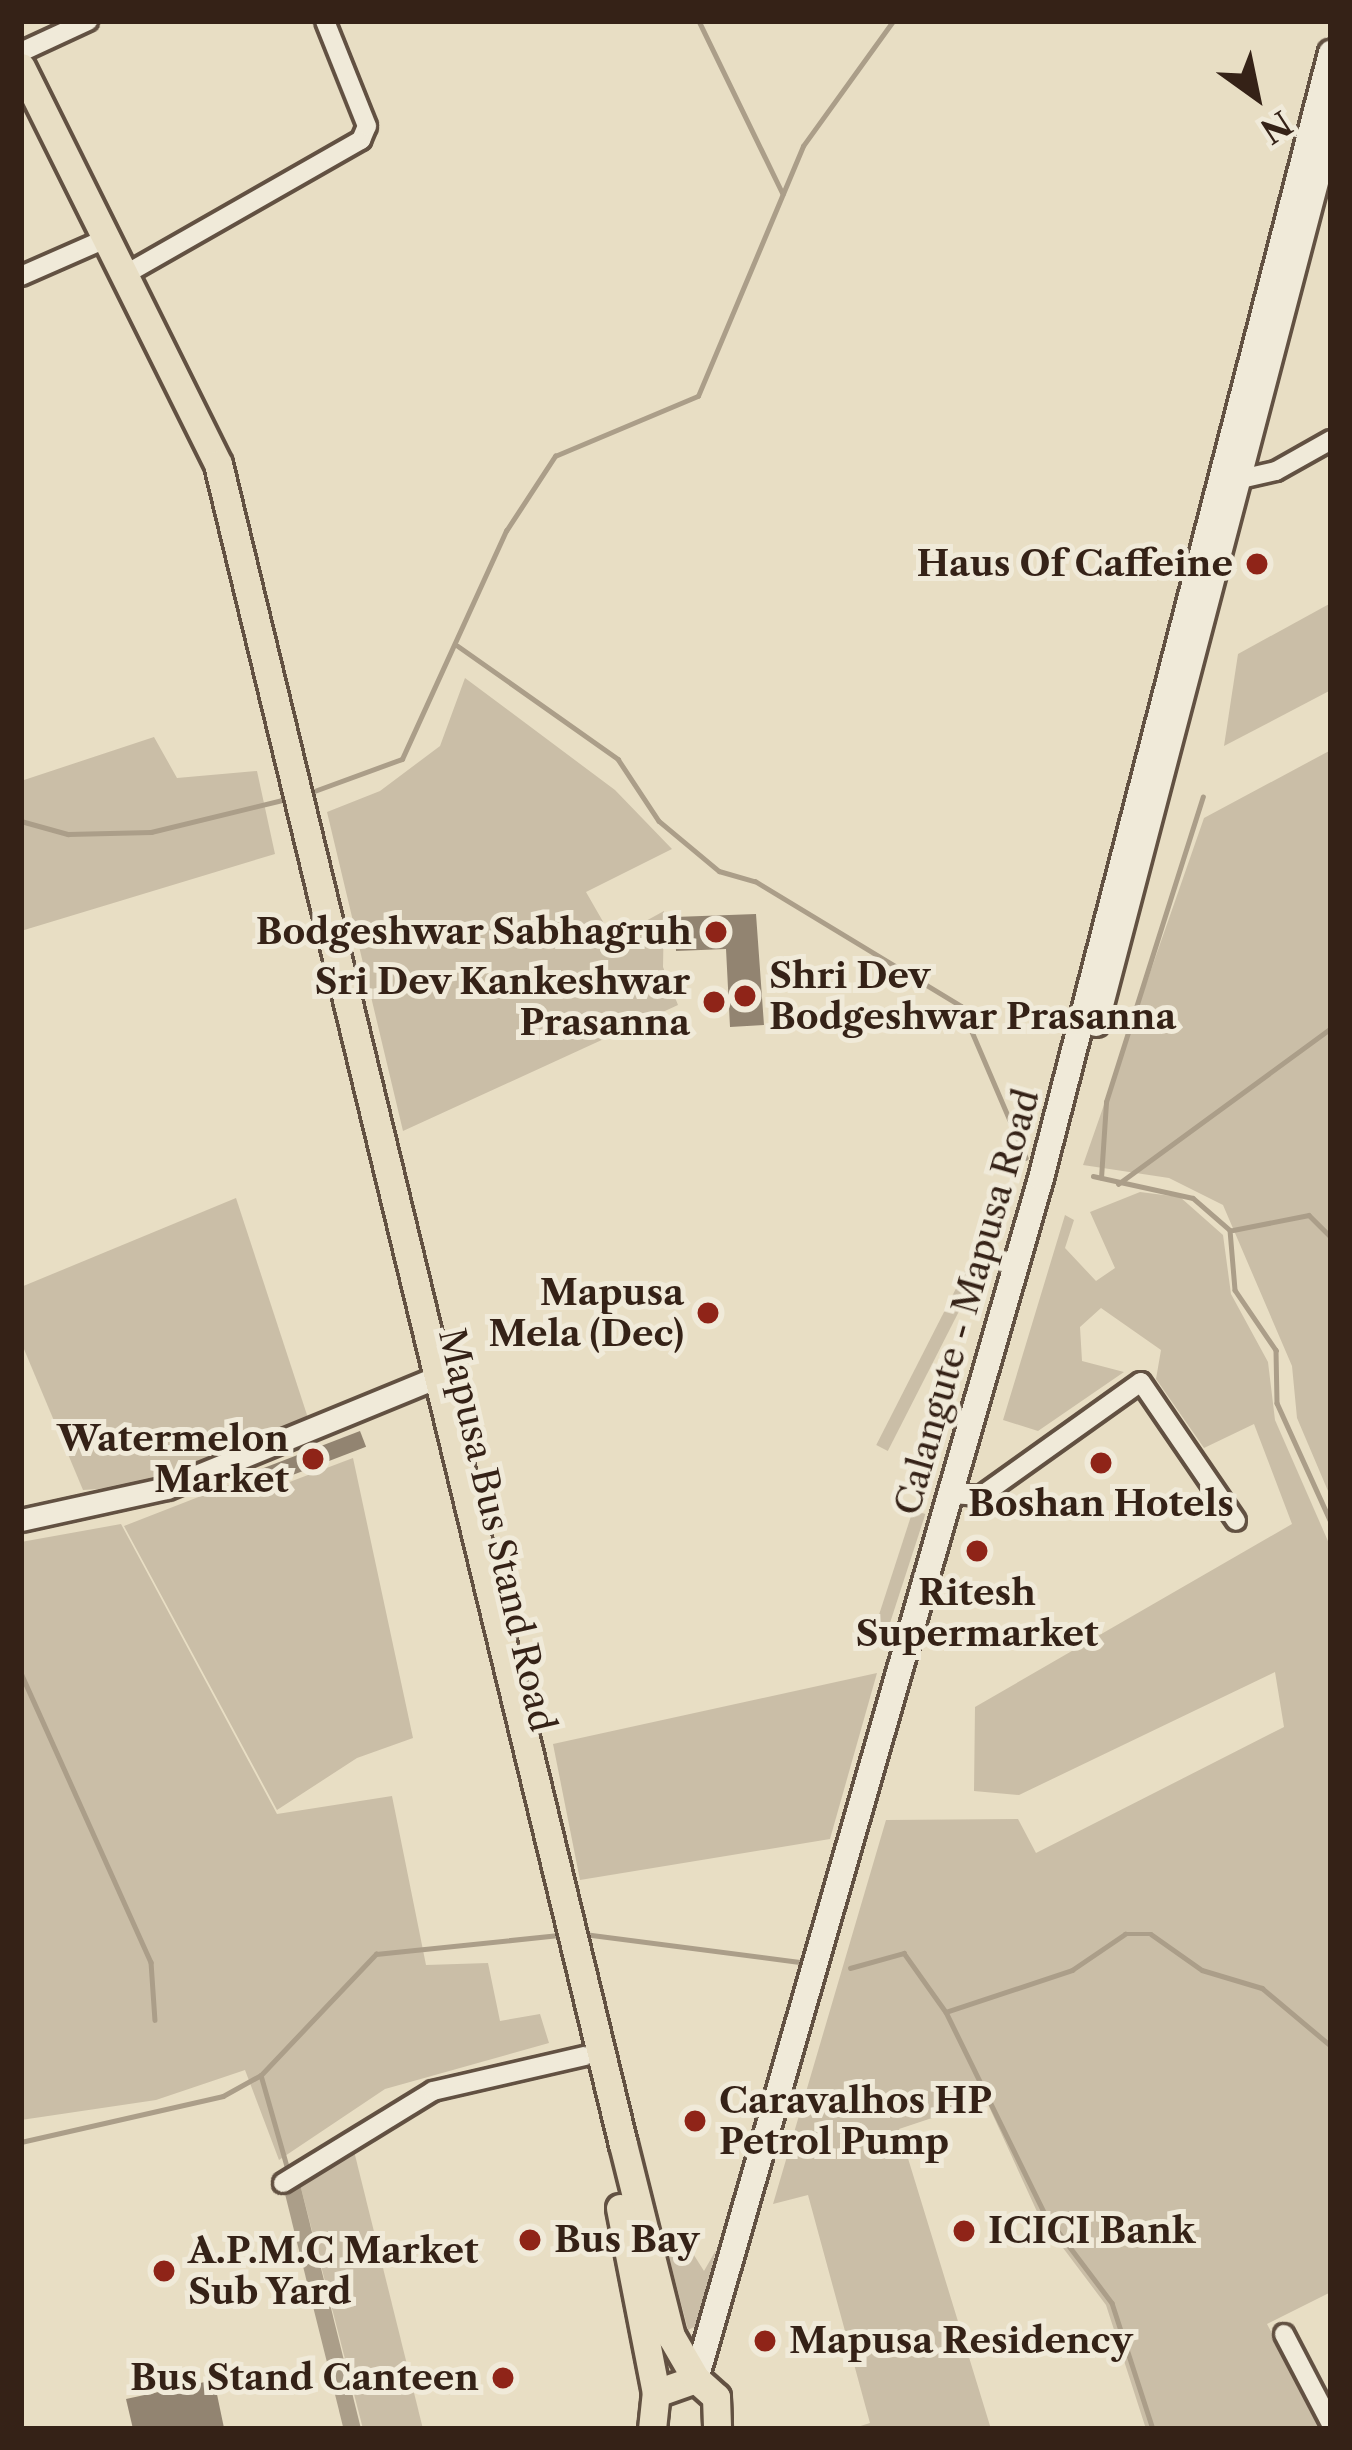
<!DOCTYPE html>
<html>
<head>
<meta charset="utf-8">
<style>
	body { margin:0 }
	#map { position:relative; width:1352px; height:2450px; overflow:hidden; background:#e8dec4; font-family:"Libre Caslon Text",serif }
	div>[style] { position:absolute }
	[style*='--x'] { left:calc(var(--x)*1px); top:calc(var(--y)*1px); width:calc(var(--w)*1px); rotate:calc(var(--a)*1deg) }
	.green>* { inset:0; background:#cabea7; transform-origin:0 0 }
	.water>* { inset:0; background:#ab9e89; transform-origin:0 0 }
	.stream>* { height:4.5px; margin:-2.25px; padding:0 2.25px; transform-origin:2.25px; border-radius:2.25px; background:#ab9e89 }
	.building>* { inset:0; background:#928471; transform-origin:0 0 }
	.roads { filter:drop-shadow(3px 0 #625142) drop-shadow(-3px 0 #625142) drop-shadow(0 3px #625142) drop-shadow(0 -3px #625142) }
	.minor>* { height:18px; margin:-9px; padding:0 9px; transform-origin:9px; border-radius:9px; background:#f0ead9 }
	.tertiary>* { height:21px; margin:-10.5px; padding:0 10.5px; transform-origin:10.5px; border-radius:10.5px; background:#f0ead9 }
	.secondary>* { height:24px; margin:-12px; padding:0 12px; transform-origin:12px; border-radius:12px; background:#f0ead9 }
	.primary>* { height:27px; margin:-13.5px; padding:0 13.5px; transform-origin:13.5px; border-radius:13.5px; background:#e8dec4 }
	.dots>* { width:33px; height:33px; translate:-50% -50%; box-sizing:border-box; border:6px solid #f0ead9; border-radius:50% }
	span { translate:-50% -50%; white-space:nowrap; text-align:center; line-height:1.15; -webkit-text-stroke:10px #f0ead9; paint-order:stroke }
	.poi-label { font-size:36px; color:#352217; font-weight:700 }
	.right { translate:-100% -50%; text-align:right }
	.left { translate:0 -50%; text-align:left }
	.street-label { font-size:36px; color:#352217 }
	.frame { position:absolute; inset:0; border:24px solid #352217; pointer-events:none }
	.north { position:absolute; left:1196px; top:36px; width:120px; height:120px; -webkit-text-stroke:9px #f0ead9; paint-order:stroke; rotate:147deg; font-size:33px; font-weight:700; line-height:48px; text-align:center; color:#352217 }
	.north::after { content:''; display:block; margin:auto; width:42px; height:54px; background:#352217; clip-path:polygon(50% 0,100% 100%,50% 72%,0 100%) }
</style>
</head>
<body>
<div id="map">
	<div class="green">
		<i style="clip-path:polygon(1331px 603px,1331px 690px,1224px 746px,1238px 654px)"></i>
		<i style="clip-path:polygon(465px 678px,615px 790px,672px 849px,586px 892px,613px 939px,664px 911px,663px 967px,678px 1005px,403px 1131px,327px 812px,380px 791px,440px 746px)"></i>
		<i style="clip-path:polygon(154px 737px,177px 778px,257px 771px,275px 854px,21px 931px,21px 781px)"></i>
		<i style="clip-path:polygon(1331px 750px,1331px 1498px,1297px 1418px,1292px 1366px,1223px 1205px,1169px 1178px,1083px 1165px,1204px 818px)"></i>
		<i style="clip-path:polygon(1140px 1192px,1180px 1197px,1223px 1235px,1231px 1294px,1268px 1362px,1275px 1420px,1331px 1548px,1331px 2292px,1267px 2324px,1323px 2429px,1146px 2429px,1106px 2305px,1039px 2216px,986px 2100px,899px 2129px,991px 2429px,851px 2429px,870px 2423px,808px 2195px,773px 2204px,886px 1820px,1018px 1819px,1036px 1853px,1284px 1727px,1275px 1672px,1019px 1795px,974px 1791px,975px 1707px,1292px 1524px,1254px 1424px,1204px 1448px,1156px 1379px,1161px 1350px,1101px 1308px,1080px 1327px,1082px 1361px,1124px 1372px,1038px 1431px,1003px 1420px,1065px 1215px,1074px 1220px,1065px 1248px,1096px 1281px,1115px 1268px,1090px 1212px)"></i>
		<i style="clip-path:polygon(236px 1198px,308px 1418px,141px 1486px,83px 1490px,21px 1342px,21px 1287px)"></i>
		<i style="left:997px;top:1208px;width:13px;height:266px;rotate:27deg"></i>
		<i style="clip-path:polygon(353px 1458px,413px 1738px,357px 1758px,277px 1810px,124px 1526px,255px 1475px,263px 1492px)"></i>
		<i style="left:913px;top:1510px;width:13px;height:125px;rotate:18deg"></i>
		<i style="clip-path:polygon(121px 1524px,277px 1814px,392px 1796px,426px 1965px,488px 1963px,500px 2021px,540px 2014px,549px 2043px,385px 2089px,279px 2160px,245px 2070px,156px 2100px,21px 2120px,21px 1542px)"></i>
		<i style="clip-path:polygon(877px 1673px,830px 1839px,580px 1880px,553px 1744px)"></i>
		<i style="clip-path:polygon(353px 2147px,423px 2429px,363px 2429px,300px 2184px)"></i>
		<i style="clip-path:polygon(716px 2250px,698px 2325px,688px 2330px,668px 2253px,692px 2252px,704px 2271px)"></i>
	</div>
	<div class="water">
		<i style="left:300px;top:2184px;width:253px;height:17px;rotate:76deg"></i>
	</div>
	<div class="stream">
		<i style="--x:699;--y:21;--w:192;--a:64.1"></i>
		<i style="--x:458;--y:646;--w:196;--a:35.2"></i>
		<i style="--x:618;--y:759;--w:74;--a:56.5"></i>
		<i style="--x:659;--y:821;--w:78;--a:39.8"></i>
		<i style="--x:719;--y:871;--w:37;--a:16"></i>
		<i style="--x:755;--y:881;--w:241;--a:31.2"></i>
		<i style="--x:961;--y:1006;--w:165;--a:66.8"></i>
		<i style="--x:309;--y:793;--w:99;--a:-20.1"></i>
		<i style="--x:402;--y:759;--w:251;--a:-65.5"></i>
		<i style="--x:506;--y:531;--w:90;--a:-56.8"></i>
		<i style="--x:555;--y:456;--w:155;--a:-22.8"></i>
		<i style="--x:698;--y:396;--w:271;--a:-67.2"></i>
		<i style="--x:803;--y:146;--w:154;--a:-54.2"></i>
		<i style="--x:21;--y:821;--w:49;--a:15.5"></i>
		<i style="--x:68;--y:834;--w:83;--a:-1.4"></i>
		<i style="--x:151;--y:832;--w:139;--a:-13.7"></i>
		<i style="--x:1093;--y:1176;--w:102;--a:12.4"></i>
		<i style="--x:1193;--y:1198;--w:49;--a:40.9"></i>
		<i style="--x:1230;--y:1230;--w:60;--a:85.2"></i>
		<i style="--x:1235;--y:1290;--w:73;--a:55.7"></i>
		<i style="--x:1276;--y:1350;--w:53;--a:88.9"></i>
		<i style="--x:1277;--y:1403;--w:131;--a:65.6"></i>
		<i style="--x:1101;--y:1178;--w:76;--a:-86.2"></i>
		<i style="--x:1106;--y:1102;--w:320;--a:-72.4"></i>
		<i style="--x:1118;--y:1184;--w:264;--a:-36.2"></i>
		<i style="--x:1233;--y:1230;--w:77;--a:-11.2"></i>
		<i style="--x:1309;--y:1215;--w:31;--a:45"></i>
		<i style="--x:21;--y:1673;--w:317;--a:65.8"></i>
		<i style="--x:151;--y:1962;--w:58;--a:86.1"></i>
		<i style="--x:584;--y:1934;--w:217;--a:7.4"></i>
		<i style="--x:850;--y:1968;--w:56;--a:-15.5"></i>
		<i style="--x:904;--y:1953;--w:72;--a:54.6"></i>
		<i style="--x:946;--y:2012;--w:225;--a:63.9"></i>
		<i style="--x:1045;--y:2214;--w:111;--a:53"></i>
		<i style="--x:1112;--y:2303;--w:133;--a:72"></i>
		<i style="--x:946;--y:2012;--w:133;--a:-18.4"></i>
		<i style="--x:1072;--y:1970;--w:64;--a:-34.2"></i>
		<i style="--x:1125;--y:1934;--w:26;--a:0"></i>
		<i style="--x:1151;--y:1934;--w:62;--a:35.2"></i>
		<i style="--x:1202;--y:1970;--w:63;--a:16.7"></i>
		<i style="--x:1262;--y:1988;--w:90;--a:40"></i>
		<i style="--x:261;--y:2075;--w:102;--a:74.1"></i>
		<i style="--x:21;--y:2142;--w:207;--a:-12.8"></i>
		<i style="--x:223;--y:2096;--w:43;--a:-28.9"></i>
		<i style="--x:261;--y:2075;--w:167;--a:-46.5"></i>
		<i style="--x:376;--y:1954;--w:186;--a:-5.9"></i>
	</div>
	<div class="building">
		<i style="clip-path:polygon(756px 914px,764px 1025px,730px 1027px,726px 949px,676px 951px,675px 917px)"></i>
		<i style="left:360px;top:1431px;width:17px;height:108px;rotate:69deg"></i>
		<i style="clip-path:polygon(214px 2380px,224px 2428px,133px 2429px,126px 2399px)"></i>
	</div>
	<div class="roads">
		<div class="minor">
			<i style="--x:21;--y:52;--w:74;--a:-24.8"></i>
			<i style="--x:126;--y:274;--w:271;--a:-29.7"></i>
			<i style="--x:361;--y:140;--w:15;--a:-67"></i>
			<i style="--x:367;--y:126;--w:113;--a:-111.8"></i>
			<i style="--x:21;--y:276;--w:97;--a:-23.7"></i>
			<i style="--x:1232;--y:481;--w:45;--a:-12.8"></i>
			<i style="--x:1276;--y:471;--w:63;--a:-29.4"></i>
			<i style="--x:951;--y:1494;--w:30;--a:4"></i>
			<i style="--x:981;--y:1496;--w:196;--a:-35.5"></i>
			<i style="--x:1141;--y:1382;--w:168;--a:55.6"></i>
			<i style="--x:283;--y:2183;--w:176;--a:-31.5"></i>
			<i style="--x:433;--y:2091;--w:156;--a:-13"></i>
			<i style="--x:1284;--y:2334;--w:102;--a:62.4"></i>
		</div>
		<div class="tertiary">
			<i style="--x:21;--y:1520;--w:149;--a:-12.4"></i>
			<i style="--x:167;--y:1488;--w:297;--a:-22.3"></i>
		</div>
		<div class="secondary">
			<i style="--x:1096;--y:1024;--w:929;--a:-75.35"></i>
			<i style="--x:696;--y:2379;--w:1250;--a:-73.97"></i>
			<i style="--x:1041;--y:1178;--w:1162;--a:-75.55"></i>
		</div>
		<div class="primary">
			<i style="--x:21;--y:67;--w:443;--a:63.6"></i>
			<i style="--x:218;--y:464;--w:1728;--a:76.45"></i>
			<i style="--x:623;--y:2144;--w:198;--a:76"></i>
			<i style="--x:671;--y:2336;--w:50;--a:59.8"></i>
			<i style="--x:620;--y:2208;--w:188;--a:79"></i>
			<i style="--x:652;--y:2429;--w:36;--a:-84"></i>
			<i style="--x:656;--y:2393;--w:42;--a:-19.3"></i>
			<i style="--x:696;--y:2379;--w:27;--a:42"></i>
			<i style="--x:716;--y:2397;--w:32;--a:88"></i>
		</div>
	</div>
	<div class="dots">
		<i style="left:1257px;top:564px;background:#8f2418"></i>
		<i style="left:716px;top:932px;background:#8f2418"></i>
		<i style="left:745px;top:996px;background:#8f2418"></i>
		<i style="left:714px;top:1002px;background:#8f2418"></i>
		<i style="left:708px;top:1313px;background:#8f2418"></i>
		<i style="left:313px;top:1459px;background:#8f2418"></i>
		<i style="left:1101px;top:1463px;background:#8f2418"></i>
		<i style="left:977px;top:1551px;background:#8f2418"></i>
		<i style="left:695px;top:2121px;background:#8f2418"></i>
		<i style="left:964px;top:2231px;background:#8f2418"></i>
		<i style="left:530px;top:2240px;background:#8f2418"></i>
		<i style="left:164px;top:2271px;background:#8f2418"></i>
		<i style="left:765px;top:2341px;background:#8f2418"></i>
		<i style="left:503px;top:2378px;background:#8f2418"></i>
	</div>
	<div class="poi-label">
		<span class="right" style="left:1233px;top:564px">Haus Of Caffeine</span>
		<span class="right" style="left:692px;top:932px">Bodgeshwar Sabhagruh</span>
		<span class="left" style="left:769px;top:996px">Shri Dev<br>Bodgeshwar Prasanna</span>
		<span class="right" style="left:690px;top:1002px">Sri Dev Kankeshwar<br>Prasanna</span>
		<span class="right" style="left:684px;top:1313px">Mapusa<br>Mela (Dec)</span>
		<span class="right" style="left:289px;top:1459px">Watermelon<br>Market</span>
		<span style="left:1101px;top:1504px">Boshan Hotels</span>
		<span style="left:977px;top:1613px">Ritesh<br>Supermarket</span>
		<span class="left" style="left:719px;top:2121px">Caravalhos HP<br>Petrol Pump</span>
		<span class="left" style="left:988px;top:2231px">ICICI Bank</span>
		<span class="left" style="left:554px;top:2240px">Bus Bay</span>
		<span class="left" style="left:188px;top:2271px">A.P.M.C Market<br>Sub Yard</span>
		<span class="left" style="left:789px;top:2341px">Mapusa Residency</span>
		<span class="right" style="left:479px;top:2378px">Bus Stand Canteen</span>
	</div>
	<div class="street-label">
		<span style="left:967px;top:1302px;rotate:-74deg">Calangute - Mapusa Road</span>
		<span style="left:497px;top:1530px;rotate:77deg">Mapusa Bus Stand Road</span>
	</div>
	<div class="frame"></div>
	<div class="north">N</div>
</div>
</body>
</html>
